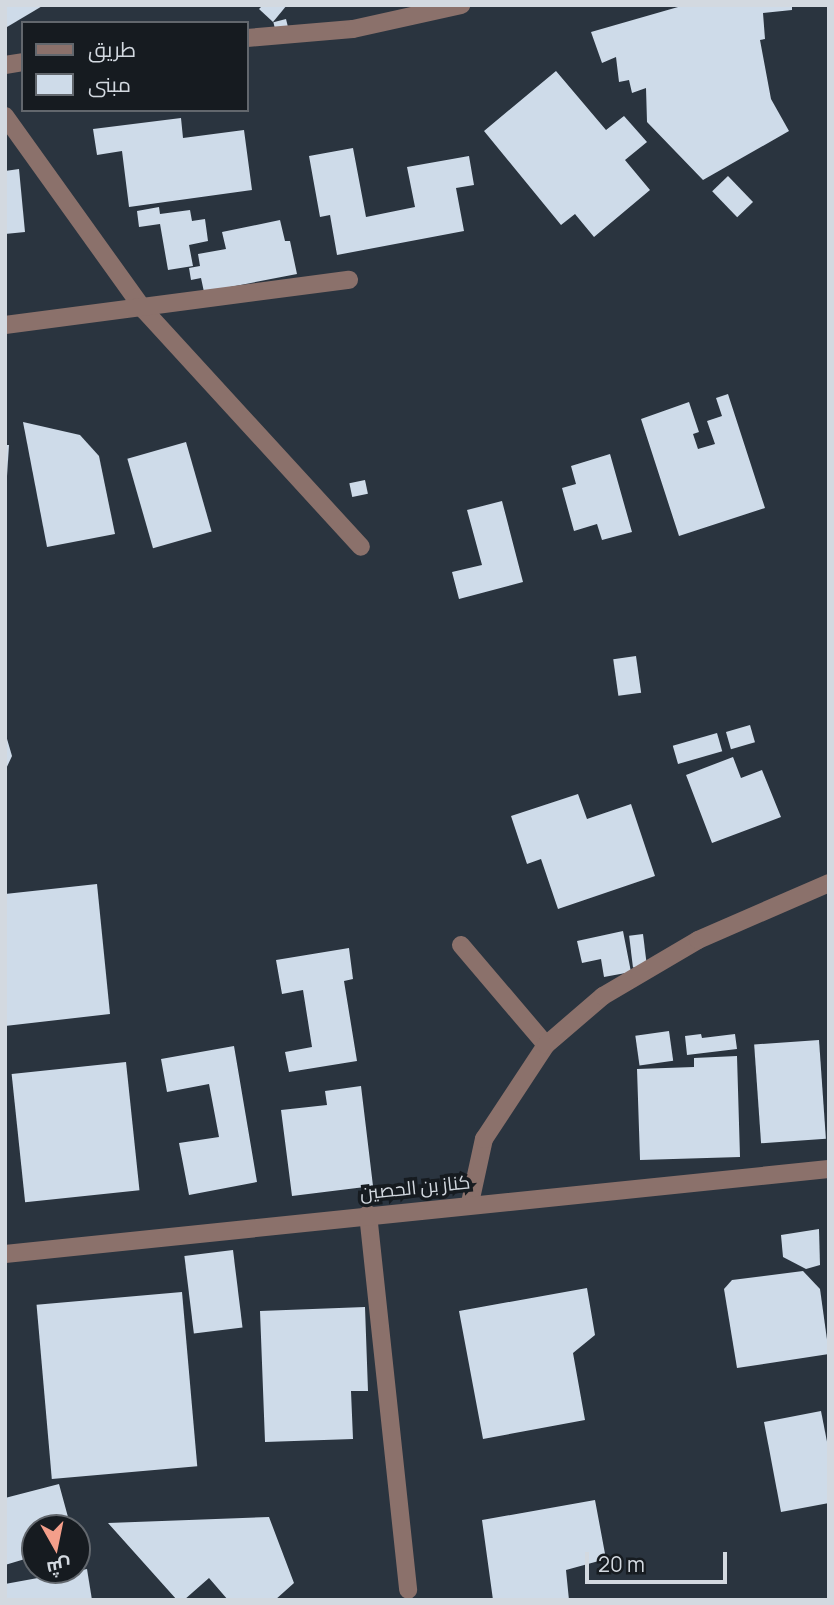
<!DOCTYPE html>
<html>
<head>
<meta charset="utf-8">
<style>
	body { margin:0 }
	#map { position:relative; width:834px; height:1605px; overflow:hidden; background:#2a343f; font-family:Manrope,Cairo,sans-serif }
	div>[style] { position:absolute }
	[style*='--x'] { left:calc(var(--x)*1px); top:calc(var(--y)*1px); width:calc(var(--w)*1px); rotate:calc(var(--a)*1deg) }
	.building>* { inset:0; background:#cedbe9; transform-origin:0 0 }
	.minor>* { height:18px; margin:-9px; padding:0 9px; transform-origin:9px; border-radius:9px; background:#8b716b }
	span { translate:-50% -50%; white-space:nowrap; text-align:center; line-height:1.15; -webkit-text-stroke:7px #161b20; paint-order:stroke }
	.street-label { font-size:19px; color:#d3d9e0 }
	.frame { position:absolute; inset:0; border:7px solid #d3d9e0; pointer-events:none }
	.legend { position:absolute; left:21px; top:21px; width:228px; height:91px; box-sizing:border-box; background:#161b20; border:2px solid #62676d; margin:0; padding:9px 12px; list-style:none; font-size:21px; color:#d3d9e0 }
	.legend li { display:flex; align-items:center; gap:14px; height:35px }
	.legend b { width:35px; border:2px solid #62676d }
	.north { position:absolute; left:21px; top:1514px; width:70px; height:70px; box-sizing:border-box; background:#161b20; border:2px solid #62676d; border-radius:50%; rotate:171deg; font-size:19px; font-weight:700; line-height:28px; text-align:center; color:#d3d9e0 }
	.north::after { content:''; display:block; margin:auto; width:24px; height:32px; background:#f49e8a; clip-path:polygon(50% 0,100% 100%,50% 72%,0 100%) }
	.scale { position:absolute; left:585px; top:1552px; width:142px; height:32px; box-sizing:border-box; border:4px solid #d3d9e0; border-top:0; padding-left:9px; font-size:21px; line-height:24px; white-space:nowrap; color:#d3d9e0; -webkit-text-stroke:5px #161b20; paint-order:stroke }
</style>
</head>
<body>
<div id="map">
	<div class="building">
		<i style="clip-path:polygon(5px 5px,44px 5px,7px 27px)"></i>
		<i style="clip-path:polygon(263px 5px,287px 5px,273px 22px,259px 9px)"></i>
		<i style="clip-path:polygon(685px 5px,792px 5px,792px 10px,763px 13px,765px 39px,760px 40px,771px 99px,789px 131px,703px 180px,647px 122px,646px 88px,632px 93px,629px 80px,619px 82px,616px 57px,602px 63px,591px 32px)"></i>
		<i style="left:286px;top:19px;width:8px;height:13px;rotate:76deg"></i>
		<i style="clip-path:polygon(556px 71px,606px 130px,624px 116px,647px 142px,625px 160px,650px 190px,594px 237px,575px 214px,561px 225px,484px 131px)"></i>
		<i style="clip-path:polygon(181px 118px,183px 138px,244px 130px,252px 190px,129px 207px,122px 151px,97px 155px,93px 129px)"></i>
		<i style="clip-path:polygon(353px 148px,366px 217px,415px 207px,407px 167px,469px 156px,474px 185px,456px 188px,464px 231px,337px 255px,330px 215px,320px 217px,309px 156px)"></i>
		<i style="clip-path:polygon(19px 169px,25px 232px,5px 234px,5px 171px)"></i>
		<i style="left:728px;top:176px;width:36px;height:22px;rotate:46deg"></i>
		<i style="clip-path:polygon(159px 207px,160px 214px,190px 210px,192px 221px,205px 219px,208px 241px,189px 245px,193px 266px,168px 270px,160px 224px,139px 227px,137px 211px)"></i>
		<i style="clip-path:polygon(280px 220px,285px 241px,290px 241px,297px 274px,204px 292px,201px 278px,191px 280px,189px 268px,200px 266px,198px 254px,226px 249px,222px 232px)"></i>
		<i style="clip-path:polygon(728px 394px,765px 508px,679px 536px,641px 419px,689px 402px,699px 432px,693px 434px,698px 449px,715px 444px,707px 421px,722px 416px,716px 398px)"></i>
		<i style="clip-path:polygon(23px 422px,80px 435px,99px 456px,115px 534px,47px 547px)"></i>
		<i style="left:186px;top:442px;width:93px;height:61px;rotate:74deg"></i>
		<i style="clip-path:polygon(5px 445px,9px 445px,7px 476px,5px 476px)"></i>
		<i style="clip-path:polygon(610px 454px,632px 532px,602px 540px,597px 524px,574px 531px,562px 488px,576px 484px,571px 466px)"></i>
		<i style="left:365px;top:480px;width:14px;height:16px;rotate:78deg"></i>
		<i style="clip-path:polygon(502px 501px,523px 582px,459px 599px,452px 572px,482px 565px,467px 510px)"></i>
		<i style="left:636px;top:656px;width:37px;height:23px;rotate:82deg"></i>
		<i style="left:750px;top:725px;width:18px;height:25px;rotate:74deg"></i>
		<i style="clip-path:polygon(5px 732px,12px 756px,5px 771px)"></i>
		<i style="left:717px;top:733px;width:19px;height:46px;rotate:74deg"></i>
		<i style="clip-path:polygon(733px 757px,741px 778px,762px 770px,781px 817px,712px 843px,686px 775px)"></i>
		<i style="clip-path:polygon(578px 794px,587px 819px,631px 804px,655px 876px,558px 909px,541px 859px,527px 864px,511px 816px)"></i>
		<i style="clip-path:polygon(97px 884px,110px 1014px,5px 1026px,5px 894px)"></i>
		<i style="clip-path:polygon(623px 931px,631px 972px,604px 977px,601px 959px,582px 963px,577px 941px)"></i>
		<i style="left:643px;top:934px;width:32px;height:14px;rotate:83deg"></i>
		<i style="clip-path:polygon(349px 948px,353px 979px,344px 981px,357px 1061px,289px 1072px,285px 1052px,312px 1047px,303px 990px,282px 994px,276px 960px)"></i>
		<i style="left:669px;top:1031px;width:30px;height:34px;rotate:82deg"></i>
		<i style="clip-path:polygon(701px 1034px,702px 1038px,735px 1034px,737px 1049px,687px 1055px,685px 1036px)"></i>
		<i style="left:819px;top:1040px;width:99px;height:65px;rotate:86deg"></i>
		<i style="clip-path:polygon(234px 1046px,257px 1182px,189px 1195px,179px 1143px,219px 1137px,209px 1084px,167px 1092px,161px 1059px)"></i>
		<i style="clip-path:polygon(737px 1056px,740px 1157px,640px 1160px,637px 1069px,694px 1067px,694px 1058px)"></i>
		<i style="left:126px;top:1062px;width:129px;height:115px;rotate:84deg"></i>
		<i style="clip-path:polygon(361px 1086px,373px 1186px,292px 1196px,281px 1110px,327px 1105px,325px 1091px)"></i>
		<i style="clip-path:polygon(819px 1229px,820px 1265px,806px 1269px,783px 1257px,781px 1235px)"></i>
		<i style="left:233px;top:1250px;width:78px;height:49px;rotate:83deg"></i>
		<i style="clip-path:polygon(803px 1271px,820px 1289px,829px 1354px,737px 1368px,724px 1289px,732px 1280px)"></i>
		<i style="clip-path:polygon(587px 1288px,595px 1335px,573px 1353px,585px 1420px,483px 1439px,459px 1311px)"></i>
		<i style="left:182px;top:1292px;width:175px;height:146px;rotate:85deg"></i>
		<i style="clip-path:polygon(365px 1307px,368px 1391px,351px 1391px,353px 1439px,265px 1442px,260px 1311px)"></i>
		<i style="clip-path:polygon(821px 1411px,829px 1452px,829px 1503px,781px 1512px,764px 1422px)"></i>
		<i style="clip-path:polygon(59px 1484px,71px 1528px,35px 1528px,35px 1556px,5px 1565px,5px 1498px)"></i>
		<i style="clip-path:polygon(595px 1500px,606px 1559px,566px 1570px,569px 1600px,493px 1600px,482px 1520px)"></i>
		<i style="clip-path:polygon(269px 1517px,294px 1583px,275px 1600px,228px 1600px,209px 1578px,184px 1600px,177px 1600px,108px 1523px)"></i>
		<i style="clip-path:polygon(87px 1569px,92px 1600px,5px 1600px,5px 1584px)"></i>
	</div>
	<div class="minor">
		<i style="--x:247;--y:38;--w:106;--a:-4.9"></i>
		<i style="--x:353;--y:29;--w:111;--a:-12.5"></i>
		<i style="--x:5;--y:65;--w:18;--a:-9"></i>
		<i style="--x:5;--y:116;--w:239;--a:54.4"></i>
		<i style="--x:144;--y:310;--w:321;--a:47.5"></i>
		<i style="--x:5;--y:325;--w:347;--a:-7.5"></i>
		<i style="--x:461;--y:945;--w:131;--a:49.6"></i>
		<i style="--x:470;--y:1203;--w:66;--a:-77.7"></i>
		<i style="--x:484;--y:1139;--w:113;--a:-56.6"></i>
		<i style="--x:546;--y:1045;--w:75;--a:-40.7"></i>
		<i style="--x:603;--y:996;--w:110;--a:-30.5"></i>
		<i style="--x:698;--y:940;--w:143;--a:-23.5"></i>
		<i style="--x:368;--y:1214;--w:378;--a:83.9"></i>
		<i style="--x:5;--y:1254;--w:828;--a:-5.89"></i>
	</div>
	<div class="street-label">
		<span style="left:415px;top:1188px;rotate:-6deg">كناز بن الحصين</span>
	</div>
	<div class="frame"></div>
	<ul class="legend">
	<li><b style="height:9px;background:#8b716b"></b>طريق</li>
	<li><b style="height:19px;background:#cedbe9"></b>مبنى</li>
	</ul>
	<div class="north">ش</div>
	<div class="scale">20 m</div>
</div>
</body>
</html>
